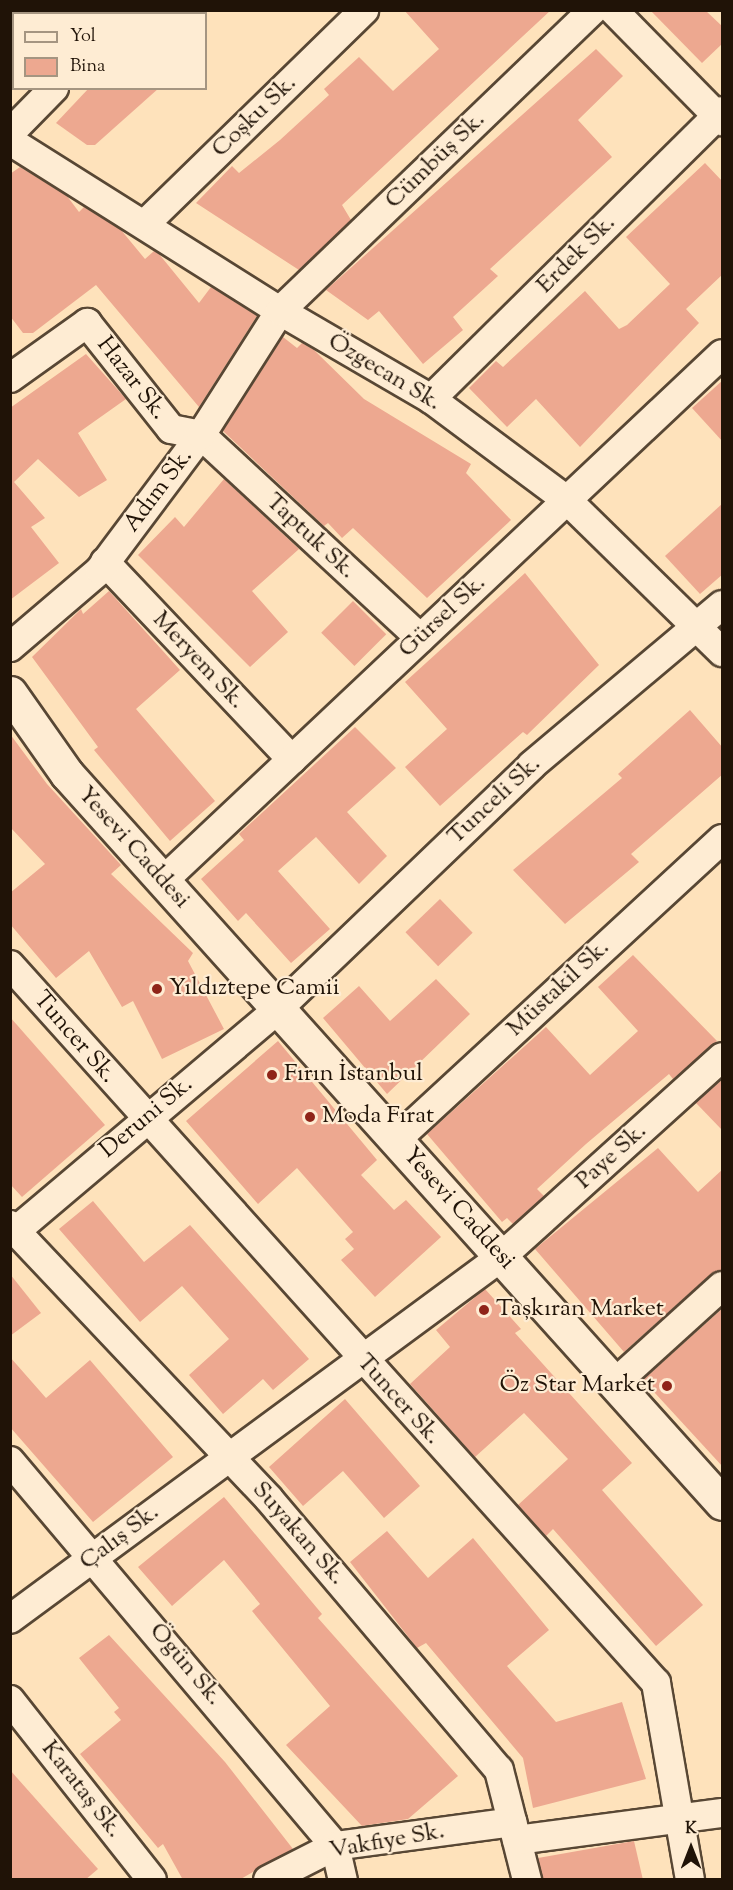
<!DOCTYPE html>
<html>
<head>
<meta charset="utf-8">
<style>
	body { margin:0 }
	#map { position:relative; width:733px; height:1890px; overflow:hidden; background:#fee2bb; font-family:"Sorts Mill Goudy",serif }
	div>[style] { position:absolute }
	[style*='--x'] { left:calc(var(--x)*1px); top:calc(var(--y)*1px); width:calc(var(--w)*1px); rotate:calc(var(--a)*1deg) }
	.building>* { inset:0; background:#eda890; transform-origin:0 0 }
	.roads { filter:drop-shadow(2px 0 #584734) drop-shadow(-2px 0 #584734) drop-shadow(0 2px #584734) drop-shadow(0 -2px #584734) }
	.minor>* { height:28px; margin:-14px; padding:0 14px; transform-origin:14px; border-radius:14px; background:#feecd3 }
	.tertiary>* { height:33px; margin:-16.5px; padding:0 16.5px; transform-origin:16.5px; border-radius:16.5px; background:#feecd3 }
	.dots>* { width:16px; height:16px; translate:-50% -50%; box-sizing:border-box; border:3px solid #feecd3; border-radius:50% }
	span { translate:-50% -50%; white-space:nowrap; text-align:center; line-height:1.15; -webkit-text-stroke:4.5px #feecd3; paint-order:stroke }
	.street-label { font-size:24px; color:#201307 }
	.poi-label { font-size:24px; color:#201307 }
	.left { translate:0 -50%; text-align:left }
	.right { translate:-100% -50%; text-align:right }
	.frame { position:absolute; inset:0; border:12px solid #201307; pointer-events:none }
	.legend { position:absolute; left:12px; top:12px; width:195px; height:78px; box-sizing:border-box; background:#feecd3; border:2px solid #a59581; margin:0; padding:8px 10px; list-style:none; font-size:18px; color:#201307 }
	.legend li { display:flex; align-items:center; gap:12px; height:30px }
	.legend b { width:30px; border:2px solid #a59581 }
	.north { position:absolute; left:661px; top:1818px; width:60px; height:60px; -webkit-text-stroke:4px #feecd3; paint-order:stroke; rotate:0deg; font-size:16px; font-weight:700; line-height:24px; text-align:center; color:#201307 }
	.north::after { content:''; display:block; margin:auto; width:21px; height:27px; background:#201307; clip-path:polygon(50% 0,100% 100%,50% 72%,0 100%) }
</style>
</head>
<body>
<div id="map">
	<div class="building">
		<i style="clip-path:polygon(404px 10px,551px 10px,342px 205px,351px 220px,299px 270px,196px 203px,232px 166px,239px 173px,280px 140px,329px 95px,324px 89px,359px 57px,393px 91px,439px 49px)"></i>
		<i style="clip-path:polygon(650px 10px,705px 10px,723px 27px,723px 43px,702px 63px)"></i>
		<i style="clip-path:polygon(596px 49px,623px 76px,578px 120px,612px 157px,490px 269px,498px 276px,453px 317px,463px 330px,423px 364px,379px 311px,368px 320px,326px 290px)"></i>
		<i style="clip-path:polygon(89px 88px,159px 88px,95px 145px,87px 145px,56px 123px)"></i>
		<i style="clip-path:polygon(705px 163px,723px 182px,723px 274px,686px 309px,699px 323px,580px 447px,536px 399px,507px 427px,469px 388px,496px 361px,503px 367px,585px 291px,619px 329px,627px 325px,670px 284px,626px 237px)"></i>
		<i style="clip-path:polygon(20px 167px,67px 196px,79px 212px,84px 207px,121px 230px,145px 259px,154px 251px,159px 254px,199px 303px,211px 287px,257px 316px,199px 407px,96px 285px,33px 333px,23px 333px,10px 316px,10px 174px)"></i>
		<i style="clip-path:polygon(283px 337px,297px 348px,302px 343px,314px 350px,364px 399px,471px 464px,466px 473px,511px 520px,427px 598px,353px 528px,342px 538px,328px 523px,324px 526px,223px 431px)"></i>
		<i style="clip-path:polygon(86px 354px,126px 399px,78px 433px,107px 480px,79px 497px,38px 459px,14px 482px,45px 518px,31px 527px,59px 563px,10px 600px,10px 408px)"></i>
		<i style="clip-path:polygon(723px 380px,723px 442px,692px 408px)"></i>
		<i style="clip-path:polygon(224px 479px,299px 549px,252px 591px,288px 632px,250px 667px,138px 555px,175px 517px,184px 527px)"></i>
		<i style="clip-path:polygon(723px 503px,723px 574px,700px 594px,665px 556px)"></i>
		<i style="clip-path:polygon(525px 573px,599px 665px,527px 735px,523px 732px,440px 806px,405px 767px,447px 729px,405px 682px)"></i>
		<i style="clip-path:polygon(109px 591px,180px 670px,136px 709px,215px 801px,170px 841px,94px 750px,98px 747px,32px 657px,81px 609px,83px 614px)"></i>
		<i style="left:353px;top:601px;width:47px;height:45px;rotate:45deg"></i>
		<i style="clip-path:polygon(690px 710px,723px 748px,723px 774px,631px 854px,639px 862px,565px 924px,513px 870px,622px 778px,618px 774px)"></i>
		<i style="clip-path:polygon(355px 727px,396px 768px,347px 812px,387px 856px,359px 884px,316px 837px,278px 871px,330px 929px,291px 963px,246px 913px,238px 921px,201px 879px,244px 840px,239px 834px)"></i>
		<i style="clip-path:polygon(10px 734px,47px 784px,121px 865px,111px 874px,193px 953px,188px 961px,224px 1029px,162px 1059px,133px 1001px,122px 1007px,89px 951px,56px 978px,10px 924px,10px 893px,45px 864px,10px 827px)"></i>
		<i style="left:440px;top:899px;width:47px;height:48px;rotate:46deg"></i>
		<i style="clip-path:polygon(633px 955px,717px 1041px,673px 1079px,669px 1074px,586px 1144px,537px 1189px,544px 1196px,513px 1224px,507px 1218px,502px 1222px,427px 1134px,546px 1027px,590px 1075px,638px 1031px,598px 987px)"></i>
		<i style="clip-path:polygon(436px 979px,470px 1014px,387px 1094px,323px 1018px,359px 986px,390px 1021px)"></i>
		<i style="clip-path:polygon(10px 1017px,105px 1125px,22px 1197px,10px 1184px)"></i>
		<i style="clip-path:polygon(278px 1041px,377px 1160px,361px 1175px,394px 1210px,406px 1200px,441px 1237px,375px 1297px,341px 1260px,354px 1249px,345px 1239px,353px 1232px,297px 1168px,258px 1204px,186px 1121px)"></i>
		<i style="clip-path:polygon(723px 1079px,723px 1131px,696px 1103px)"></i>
		<i style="clip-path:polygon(658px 1148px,698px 1192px,723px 1169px,723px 1270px,711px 1274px,624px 1352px,535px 1249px)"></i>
		<i style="clip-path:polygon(93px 1201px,144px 1262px,190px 1225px,309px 1359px,273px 1390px,263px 1379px,223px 1414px,189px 1375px,229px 1339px,182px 1286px,140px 1322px,59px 1229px)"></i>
		<i style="clip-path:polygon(10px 1274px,41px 1313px,10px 1336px)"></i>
		<i style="clip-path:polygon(485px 1289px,521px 1329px,515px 1333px,632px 1463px,602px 1490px,703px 1605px,656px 1646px,553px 1529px,546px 1536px,518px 1505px,568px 1459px,524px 1413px,475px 1457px,410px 1384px,450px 1347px,436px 1330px)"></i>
		<i style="clip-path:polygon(723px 1308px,723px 1467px,643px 1380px)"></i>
		<i style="clip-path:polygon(10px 1357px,46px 1398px,90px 1360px,173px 1457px,93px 1522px,10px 1427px)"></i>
		<i style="clip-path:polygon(345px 1399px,420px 1486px,384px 1518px,343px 1471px,303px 1506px,269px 1467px)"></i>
		<i style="clip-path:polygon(224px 1497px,322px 1614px,318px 1618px,458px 1776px,408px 1819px,362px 1826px,286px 1745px,330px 1706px,252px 1611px,260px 1604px,224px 1560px,172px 1606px,138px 1567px)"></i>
		<i style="clip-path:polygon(387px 1531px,428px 1578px,473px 1538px,549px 1630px,507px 1666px,556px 1722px,622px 1702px,646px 1779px,533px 1808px,523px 1758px,426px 1643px,417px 1648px,350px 1562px)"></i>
		<i style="clip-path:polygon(109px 1635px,225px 1762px,293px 1849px,239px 1880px,183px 1880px,163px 1844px,158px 1848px,80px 1754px,121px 1720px,114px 1712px,119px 1708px,79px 1658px)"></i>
		<i style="clip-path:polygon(10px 1770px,98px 1869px,85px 1880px,10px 1880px)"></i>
		<i style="clip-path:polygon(634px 1841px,643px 1880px,543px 1880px,538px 1858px)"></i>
	</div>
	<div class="roads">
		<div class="minor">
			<i style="--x:613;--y:10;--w:156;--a:45.5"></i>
			<i style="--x:127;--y:14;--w:4;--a:-63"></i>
			<i style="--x:10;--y:133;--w:63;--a:-45.6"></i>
			<i style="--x:10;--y:141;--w:319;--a:32.2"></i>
			<i style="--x:280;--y:311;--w:175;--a:30.2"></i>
			<i style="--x:431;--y:399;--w:171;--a:36.7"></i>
			<i style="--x:568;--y:501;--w:216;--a:44.4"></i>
			<i style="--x:146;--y:223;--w:305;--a:-44.3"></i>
			<i style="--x:10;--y:378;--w:95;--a:-35.5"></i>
			<i style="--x:87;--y:323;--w:135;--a:51.6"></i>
			<i style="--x:171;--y:429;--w:31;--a:11"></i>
			<i style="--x:201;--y:435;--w:299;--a:42.8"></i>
			<i style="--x:431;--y:399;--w:409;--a:-44.7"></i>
			<i style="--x:105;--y:562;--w:272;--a:46.6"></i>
			<i style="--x:10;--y:647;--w:118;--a:-40.5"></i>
			<i style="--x:100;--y:570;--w:169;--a:-53.2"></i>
			<i style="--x:201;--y:435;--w:147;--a:-57.5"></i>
			<i style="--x:280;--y:311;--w:434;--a:-43.9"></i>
			<i style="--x:163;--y:881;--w:768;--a:-43.31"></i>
			<i style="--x:10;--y:965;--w:966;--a:48.02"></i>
			<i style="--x:656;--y:1683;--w:200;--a:80.2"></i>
			<i style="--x:396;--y:1140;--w:444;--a:-42.7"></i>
			<i style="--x:10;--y:1225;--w:377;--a:46.6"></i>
			<i style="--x:269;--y:1499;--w:355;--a:49.7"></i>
			<i style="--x:499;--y:1770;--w:114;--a:75.7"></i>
			<i style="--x:18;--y:1229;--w:341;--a:-40.2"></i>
			<i style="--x:278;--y:1009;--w:352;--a:-43.8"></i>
			<i style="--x:532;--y:765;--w:248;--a:-40.1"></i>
			<i style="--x:615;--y:1383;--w:144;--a:-42.2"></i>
			<i style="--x:10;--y:1461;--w:504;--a:49.83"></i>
			<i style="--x:335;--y:1846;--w:35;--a:77"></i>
			<i style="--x:10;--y:1619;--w:610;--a:-36.4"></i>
			<i style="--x:501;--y:1257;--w:298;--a:-42.1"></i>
			<i style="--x:10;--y:1700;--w:229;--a:51.7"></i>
			<i style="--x:517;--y:1840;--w:207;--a:-7.5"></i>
			<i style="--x:268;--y:1880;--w:75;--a:-26.9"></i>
			<i style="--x:335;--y:1846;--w:179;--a:-7.7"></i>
		</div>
		<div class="tertiary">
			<i style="--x:10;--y:693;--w:99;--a:54.9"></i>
			<i style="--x:67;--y:774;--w:980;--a:48.06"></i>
		</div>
	</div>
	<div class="dots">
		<i style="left:157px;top:989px;background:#8f2418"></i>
		<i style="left:272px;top:1075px;background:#8f2418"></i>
		<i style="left:310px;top:1117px;background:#8f2418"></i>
		<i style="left:484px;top:1310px;background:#8f2418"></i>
		<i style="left:667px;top:1386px;background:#8f2418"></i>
	</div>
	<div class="street-label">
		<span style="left:255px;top:117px;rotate:-44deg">Coşku Sk.</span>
		<span style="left:436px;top:161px;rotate:-44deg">Cümbüş Sk.</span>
		<span style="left:577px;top:255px;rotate:-45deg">Erdek Sk.</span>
		<span style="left:384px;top:373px;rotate:31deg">Özgecan Sk.</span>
		<span style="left:131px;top:379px;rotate:52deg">Hazar Sk.</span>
		<span style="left:159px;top:491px;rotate:-53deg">Adım Sk.</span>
		<span style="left:310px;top:537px;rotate:43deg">Taptuk Sk.</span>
		<span style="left:443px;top:617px;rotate:-43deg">Gürsel Sk.</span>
		<span style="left:198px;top:661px;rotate:47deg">Meryem Sk.</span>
		<span style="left:495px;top:801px;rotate:-43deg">Tunceli Sk.</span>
		<span style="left:133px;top:848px;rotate:48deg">Yesevi Caddesi</span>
		<span style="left:559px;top:989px;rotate:-43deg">Müstakil Sk.</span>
		<span style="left:74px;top:1038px;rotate:49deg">Tuncer Sk.</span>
		<span style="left:147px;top:1118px;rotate:-40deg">Deruni Sk.</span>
		<span style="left:612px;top:1157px;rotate:-42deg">Paye Sk.</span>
		<span style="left:458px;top:1209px;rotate:48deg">Yesevi Caddesi</span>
		<span style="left:398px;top:1400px;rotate:48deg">Tuncer Sk.</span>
		<span style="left:298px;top:1534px;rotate:49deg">Suyakan Sk.</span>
		<span style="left:120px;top:1538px;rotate:-37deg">Çalış Sk.</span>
		<span style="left:185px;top:1665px;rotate:50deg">Ögün Sk.</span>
		<span style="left:81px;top:1790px;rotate:52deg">Karataş Sk.</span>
		<span style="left:387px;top:1842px;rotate:-10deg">Vakfiye Sk.</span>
	</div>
	<div class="poi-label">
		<span class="left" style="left:169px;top:989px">Yıldıztepe Camii</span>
		<span class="left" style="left:284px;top:1075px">Fırın İstanbul</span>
		<span class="left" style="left:322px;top:1117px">Moda Fırat</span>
		<span class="left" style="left:496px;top:1310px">Taşkıran Market</span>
		<span class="right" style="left:655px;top:1386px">Öz Star Market</span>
	</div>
	<div class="frame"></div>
	<ul class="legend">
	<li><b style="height:8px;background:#feecd3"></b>Yol</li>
	<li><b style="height:16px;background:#eda890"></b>Bina</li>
	</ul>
	<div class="north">K</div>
</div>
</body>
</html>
